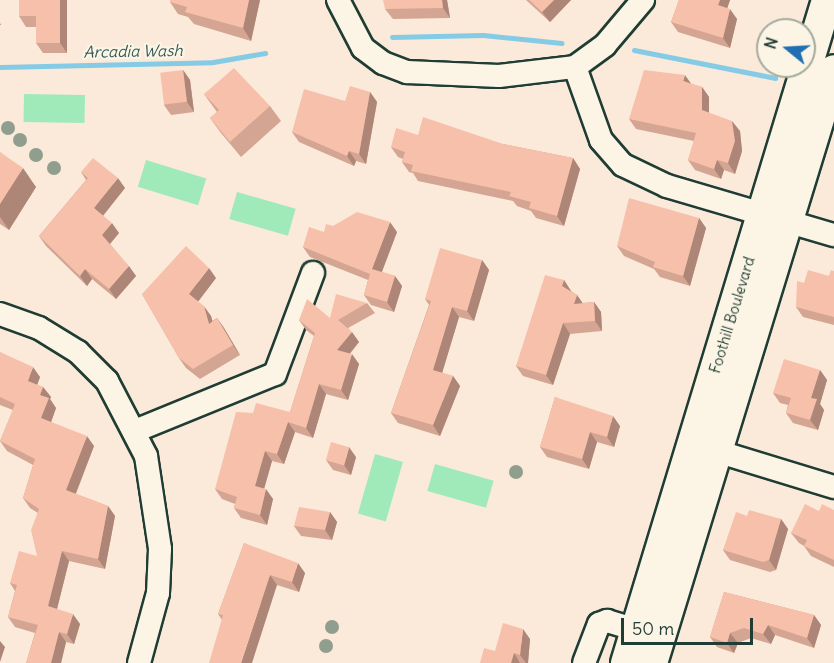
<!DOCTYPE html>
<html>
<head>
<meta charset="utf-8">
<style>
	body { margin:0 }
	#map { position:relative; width:834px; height:663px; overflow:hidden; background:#fbead9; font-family:Delius,sans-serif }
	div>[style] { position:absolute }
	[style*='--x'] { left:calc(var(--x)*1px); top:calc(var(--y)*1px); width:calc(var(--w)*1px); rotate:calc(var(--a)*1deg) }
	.green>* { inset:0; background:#a0eab9; transform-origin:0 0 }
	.stream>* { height:5px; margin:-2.5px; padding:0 2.5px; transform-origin:2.5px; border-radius:2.5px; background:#85cbe6 }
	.roads { filter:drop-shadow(2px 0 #1f3d34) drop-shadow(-2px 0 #1f3d34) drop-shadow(0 2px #1f3d34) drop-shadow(0 -2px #1f3d34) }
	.minor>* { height:22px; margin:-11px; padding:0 11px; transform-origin:11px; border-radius:11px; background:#fcf5e5 }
	.major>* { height:30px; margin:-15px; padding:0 15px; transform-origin:15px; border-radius:15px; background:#fcf5e5 }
	.trees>* { width:14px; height:14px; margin:-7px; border-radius:50%; background:#909e8d }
	.wall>* { inset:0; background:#d4a592 }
	.shaded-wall>* { inset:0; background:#ad8677; transform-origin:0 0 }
	.building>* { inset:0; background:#f7c0aa; transform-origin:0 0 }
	span { translate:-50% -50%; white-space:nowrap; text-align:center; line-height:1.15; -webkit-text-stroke:4.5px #fcf5e5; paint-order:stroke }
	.street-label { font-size:15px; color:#1f3d34 }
	.water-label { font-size:16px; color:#335958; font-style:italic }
	.north { position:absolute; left:756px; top:18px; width:60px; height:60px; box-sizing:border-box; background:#fcf5e5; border:2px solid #a4ab9e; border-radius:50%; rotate:288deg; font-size:16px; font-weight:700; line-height:24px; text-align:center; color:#1f3d34 }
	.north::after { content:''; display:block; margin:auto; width:21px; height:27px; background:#1f6fb2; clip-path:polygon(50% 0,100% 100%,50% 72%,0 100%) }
	.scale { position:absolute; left:621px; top:618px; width:132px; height:27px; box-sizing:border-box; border:3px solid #1f3d34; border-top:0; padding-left:8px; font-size:18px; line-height:21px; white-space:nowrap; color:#1f3d34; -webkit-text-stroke:4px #fcf5e5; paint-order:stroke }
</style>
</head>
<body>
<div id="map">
	<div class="green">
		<i style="left:24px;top:94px;width:61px;height:28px;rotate:1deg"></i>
		<i style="left:146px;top:160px;width:63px;height:28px;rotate:17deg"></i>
		<i style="left:237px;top:192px;width:61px;height:28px;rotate:16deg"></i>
		<i style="left:375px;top:454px;width:29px;height:62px;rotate:16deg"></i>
		<i style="left:435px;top:464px;width:61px;height:28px;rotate:16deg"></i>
	</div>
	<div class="stream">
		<i style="--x:392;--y:37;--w:91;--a:-1.3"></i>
		<i style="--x:483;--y:35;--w:79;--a:5.8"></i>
		<i style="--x:634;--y:50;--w:144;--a:11.2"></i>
		<i style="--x:0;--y:67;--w:213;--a:-1.3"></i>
		<i style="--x:213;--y:62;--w:53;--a:-9.8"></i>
	</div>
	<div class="roads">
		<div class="minor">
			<i style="--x:338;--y:0;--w:54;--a:62.5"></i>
			<i style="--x:363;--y:48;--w:25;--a:37"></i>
			<i style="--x:383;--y:63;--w:26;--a:21"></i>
			<i style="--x:407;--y:72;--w:92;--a:2.5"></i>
			<i style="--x:499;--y:76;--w:77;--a:-6.8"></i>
			<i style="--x:575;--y:67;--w:37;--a:-36"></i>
			<i style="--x:605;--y:45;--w:59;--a:-49.8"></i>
			<i style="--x:575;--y:67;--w:77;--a:70.4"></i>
			<i style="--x:601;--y:140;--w:33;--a:49"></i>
			<i style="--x:623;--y:165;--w:49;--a:25.5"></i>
			<i style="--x:667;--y:186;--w:174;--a:16.4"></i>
			<i style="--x:0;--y:314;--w:41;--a:19.7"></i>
			<i style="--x:39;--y:328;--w:46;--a:31.6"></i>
			<i style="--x:78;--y:352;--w:41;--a:45"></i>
			<i style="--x:107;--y:381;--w:85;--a:62.5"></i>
			<i style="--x:146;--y:456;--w:94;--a:81.4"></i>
			<i style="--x:160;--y:549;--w:44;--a:92.6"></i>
			<i style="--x:158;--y:593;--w:73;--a:105.2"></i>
			<i style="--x:135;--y:431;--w:151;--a:-22.2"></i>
			<i style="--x:275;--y:374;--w:108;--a:-69.4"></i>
			<i style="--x:703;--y:447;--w:137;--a:17"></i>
			<i style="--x:584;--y:663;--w:42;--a:-69"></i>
			<i style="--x:599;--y:624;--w:9;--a:-21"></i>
			<i style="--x:607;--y:621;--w:45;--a:16.8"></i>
		</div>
		<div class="major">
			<i style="--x:626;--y:663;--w:693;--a:-73.13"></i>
			<i style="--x:652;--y:663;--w:620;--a:-72.94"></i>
		</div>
	</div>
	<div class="trees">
		<i style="left:8px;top:128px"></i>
		<i style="left:20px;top:140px"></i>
		<i style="left:36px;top:155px"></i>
		<i style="left:54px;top:168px"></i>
		<i style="left:516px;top:472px"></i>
		<i style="left:332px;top:627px"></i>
		<i style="left:326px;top:646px"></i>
	</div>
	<div class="wall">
		<i style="clip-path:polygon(67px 0,67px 53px,43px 53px,36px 43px,36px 27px,26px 27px,19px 16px)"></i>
		<i style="clip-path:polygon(260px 0,251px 41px,194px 24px,188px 17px,178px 14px,170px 2px)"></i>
		<i style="clip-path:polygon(447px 0,450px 18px,393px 19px,385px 9px)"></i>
		<i style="clip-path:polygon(526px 0,571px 0,550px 22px)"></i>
		<i style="clip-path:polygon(679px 0,730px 0,727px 8px,737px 19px,730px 48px,678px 32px,671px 22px)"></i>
		<i style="clip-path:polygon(183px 70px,190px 80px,194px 112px,171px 115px,164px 105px)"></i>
		<i style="clip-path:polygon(691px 84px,702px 87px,709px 97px,709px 113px,740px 131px,742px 151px,735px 174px,724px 170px,721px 179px,695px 170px,688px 160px,694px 141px,636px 129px,629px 119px)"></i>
		<i style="clip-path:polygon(370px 92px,377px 102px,366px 164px,356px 161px,354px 166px,299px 142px,292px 132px,345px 101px)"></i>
		<i style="clip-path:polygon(204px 94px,270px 106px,281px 121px,241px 157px,221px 133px,210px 118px,217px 112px)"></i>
		<i style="clip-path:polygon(418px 135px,503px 144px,573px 158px,580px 169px,564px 226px,536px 218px,531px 211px,517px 206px,513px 201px,418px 181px,413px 173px,409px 172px,402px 162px,403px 159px,398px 157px,391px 147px)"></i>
		<i style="clip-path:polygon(0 152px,36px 187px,9px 230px,0 224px)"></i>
		<i style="clip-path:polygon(81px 172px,125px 188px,103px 216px,119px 233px,110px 244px,136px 276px,116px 299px,92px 279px,87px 286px,46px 246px,39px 236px,86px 180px)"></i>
		<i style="clip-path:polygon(699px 218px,706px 228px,690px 286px,660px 277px,654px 269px,624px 256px,617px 246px)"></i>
		<i style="clip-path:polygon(333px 226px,397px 232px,382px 272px,395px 276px,402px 286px,394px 312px,371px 305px,364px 295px,368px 280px,310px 257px,303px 247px,324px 232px)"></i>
		<i style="clip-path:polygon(482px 260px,489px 270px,474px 321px,459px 317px,442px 373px,453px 376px,460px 386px,440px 436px,398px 423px,391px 413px,429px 305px,425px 299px)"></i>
		<i style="clip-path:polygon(834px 271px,834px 325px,803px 317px,796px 307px)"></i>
		<i style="clip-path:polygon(216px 278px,198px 302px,211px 316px,212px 321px,217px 318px,224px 328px,240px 355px,200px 379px,186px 368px,179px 358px,142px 294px)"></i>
		<i style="clip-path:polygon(564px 280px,571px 291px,577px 295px,582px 303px,594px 302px,601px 312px,602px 331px,570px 334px,553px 385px,523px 376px,516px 366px)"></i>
		<i style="clip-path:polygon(367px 303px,375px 313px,348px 328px,359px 342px,350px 354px,359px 364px,348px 400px,326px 394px,313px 438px,295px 432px,284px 464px,272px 461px,264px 489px,273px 499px,267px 525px,241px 518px,234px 508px,235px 504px,222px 499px,215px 489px,290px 412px,314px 336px,306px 330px,299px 320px,330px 318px)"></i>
		<i style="clip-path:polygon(0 352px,40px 377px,37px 385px,43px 387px,51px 397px,50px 399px,56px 408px,51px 422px,94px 446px,76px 494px,108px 506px,115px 516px,105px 569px,69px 561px,57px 609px,80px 624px,74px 644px,66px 642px,61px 663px,26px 663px,35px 633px,15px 627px,8px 617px,15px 591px,10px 583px,37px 556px,38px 513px,30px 508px,23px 498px,33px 465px,7px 451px,0 441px,13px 410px,0 405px)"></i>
		<i style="clip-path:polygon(820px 370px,827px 380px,820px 404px,824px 410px,818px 430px,793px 423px,786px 413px,788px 405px,780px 403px,773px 393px)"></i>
		<i style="clip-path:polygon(555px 397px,620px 426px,614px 447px,597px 442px,589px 469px,547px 457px,540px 447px)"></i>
		<i style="clip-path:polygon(356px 457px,351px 475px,333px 470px,326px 460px)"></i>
		<i style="clip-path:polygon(834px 510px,834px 567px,811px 556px,804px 546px,799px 543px,791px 533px,819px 511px)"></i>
		<i style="clip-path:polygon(330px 512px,337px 522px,332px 540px,301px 536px,294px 526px)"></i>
		<i style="clip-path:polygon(747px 516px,781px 519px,788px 529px,776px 570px,770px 572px,730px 560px,723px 550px)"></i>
		<i style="clip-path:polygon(244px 543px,305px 573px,299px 592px,277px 585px,211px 661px,222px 620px,218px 614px)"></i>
		<i style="clip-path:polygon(724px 592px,814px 615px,821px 625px,814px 648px,775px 635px,771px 644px,751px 638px,738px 643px,734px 653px,717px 647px,710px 637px)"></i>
		<i style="clip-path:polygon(530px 639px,528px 663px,480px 663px)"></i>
	</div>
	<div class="shaded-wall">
		<i style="clip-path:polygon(60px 0,67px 0,67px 53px,60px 43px)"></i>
		<i style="clip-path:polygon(249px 0,260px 0,251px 41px,243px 28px)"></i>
		<i style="clip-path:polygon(442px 0,447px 0,450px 18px,443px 8px)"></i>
		<i style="clip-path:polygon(554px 0,571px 0,550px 22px,542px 12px)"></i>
		<i style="clip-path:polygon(720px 0,730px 0,725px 15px,718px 5px)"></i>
		<i style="clip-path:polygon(730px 9px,737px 19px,730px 48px,723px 38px)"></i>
		<i style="left:0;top:23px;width:2px;height:28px;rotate:63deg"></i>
		<i style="clip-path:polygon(183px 70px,190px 80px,194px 112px,187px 102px)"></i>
		<i style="clip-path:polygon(685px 75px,692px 85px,683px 81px)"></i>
		<i style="clip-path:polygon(702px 87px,709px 97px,709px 120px,702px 110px)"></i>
		<i style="clip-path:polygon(370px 92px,377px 102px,366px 164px,359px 154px)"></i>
		<i style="clip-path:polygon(732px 121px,740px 131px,742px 151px,735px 174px,728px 163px)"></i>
		<i style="clip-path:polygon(349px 151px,356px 161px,354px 166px,347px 156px)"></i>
		<i style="clip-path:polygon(573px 158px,580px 169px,564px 226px,557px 216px)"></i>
		<i style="clip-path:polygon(717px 160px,724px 170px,721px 179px,714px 169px)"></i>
		<i style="clip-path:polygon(23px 168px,36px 187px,9px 230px,0 217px,0 204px)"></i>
		<i style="clip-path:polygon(118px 178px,125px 188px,101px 218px,94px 208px)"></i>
		<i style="clip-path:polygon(699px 218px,706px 228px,690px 286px,683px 276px)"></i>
		<i style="clip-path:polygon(390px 222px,397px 232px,379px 279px,372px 269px)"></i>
		<i style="clip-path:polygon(112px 223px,119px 233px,109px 245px,102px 235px)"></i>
		<i style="clip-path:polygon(482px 260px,489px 270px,474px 321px,467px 311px)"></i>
		<i style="clip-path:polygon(129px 266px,136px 276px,116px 299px,109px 289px)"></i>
		<i style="clip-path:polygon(209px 268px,216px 278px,196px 304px,189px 294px)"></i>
		<i style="clip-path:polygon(85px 269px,92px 279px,87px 286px,80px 276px)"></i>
		<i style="clip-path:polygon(395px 276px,402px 286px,394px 312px,387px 302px)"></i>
		<i style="clip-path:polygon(564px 280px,571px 291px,569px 296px,562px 286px)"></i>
		<i style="clip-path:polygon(577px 295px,584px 305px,574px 304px)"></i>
		<i style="clip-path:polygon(594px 302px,601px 312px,602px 331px,595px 321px)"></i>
		<i style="clip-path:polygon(204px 306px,211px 316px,216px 334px,209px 324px)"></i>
		<i style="clip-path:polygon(452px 307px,459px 317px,440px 380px,433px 370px)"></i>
		<i style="clip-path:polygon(217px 318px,224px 328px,240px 355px,233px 345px)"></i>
		<i style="clip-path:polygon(563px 323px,570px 334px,553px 385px,546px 375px)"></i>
		<i style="clip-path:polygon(352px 332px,359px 342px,344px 360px,337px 350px)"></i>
		<i style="clip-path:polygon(352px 354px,359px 364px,348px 400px,341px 390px)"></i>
		<i style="clip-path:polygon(33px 367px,40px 377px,35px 391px,28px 381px)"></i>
		<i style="clip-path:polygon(820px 370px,827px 380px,820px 404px,824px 410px,818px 430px,810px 420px,811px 398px)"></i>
		<i style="clip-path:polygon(453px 376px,460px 386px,440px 436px,433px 425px)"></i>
		<i style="clip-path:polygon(319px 384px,326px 394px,313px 438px,306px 428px)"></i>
		<i style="clip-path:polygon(43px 387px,51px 397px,50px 399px,56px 408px,49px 428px,41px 418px,40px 395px)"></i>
		<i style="clip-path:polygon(613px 416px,620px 426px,614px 447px,607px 437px)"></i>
		<i style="clip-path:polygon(288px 422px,295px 432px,284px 464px,277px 454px)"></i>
		<i style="clip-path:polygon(590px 432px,597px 442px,589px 469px,582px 459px)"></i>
		<i style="clip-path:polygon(87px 436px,94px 446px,73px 500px,66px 490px)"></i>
		<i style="clip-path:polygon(349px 447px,356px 457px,351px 475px,344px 465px)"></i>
		<i style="clip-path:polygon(265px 451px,272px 461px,262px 496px,255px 486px)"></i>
		<i style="clip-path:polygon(266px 489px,273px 499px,267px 525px,260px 515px)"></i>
		<i style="clip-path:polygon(108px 506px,115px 516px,105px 569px,98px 559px)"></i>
		<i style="clip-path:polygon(330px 512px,337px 522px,332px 540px,325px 530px)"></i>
		<i style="clip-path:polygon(781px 519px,788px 529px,776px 570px,769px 560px)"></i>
		<i style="clip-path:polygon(62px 551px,69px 561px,55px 617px,48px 606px)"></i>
		<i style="clip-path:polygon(298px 563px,305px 573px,299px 592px,292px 582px)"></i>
		<i style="clip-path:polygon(270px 575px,277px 585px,252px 663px,241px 663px)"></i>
		<i style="clip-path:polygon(73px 614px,80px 624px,74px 644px,67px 634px)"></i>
		<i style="clip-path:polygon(814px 615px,821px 625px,814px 648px,807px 638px)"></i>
		<i style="clip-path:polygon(768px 625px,775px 635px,771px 644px,763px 634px)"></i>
		<i style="clip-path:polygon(523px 629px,530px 639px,528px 663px,526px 663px,520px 655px)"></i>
		<i style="clip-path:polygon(59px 632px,66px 642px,61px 663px,51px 663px)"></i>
		<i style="clip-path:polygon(730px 633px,738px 643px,734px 653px,727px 643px)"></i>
		<i style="clip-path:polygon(0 641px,5px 647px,0 662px)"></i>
		<i style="clip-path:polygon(514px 653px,520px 663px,511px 663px)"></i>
	</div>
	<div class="building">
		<i style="clip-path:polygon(19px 0,60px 0,60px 43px,36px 43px,36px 16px,19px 16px)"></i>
		<i style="clip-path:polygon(170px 0,249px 0,243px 28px,185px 12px,187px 7px,170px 2px)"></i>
		<i style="clip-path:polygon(383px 0,442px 0,443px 8px,385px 9px)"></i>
		<i style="clip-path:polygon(529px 0,554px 0,542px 12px)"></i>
		<i style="clip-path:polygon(679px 0,720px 0,718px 5px,730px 9px,723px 38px,671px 22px)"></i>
		<i style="clip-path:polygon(234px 68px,270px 106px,230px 142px,210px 118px,219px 110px,204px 94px)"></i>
		<i style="left:183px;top:70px;width:32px;height:23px;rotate:83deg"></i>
		<i style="clip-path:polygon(644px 70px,685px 75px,683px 81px,702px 87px,702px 110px,732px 121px,735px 141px,728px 163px,717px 160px,714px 169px,688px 160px,696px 133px,629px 119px)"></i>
		<i style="clip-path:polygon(350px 86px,370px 92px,359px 154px,349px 151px,347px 156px,292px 132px,304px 89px,345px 101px)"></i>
		<i style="clip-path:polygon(423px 117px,503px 144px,573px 158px,557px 216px,529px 208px,531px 202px,509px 196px,511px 192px,411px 171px,413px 165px,402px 162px,405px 152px,391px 147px,396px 128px,418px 135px)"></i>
		<i style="clip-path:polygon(0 152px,23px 168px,0 204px)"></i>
		<i style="clip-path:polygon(93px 158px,118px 178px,94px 208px,112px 223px,102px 235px,129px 266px,109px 289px,85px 269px,80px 276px,39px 236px,88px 178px,81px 172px)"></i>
		<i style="clip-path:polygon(629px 198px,699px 218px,683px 276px,653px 267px,655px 262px,617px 246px)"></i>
		<i style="clip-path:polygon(357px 212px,390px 222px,372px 269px,395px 276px,387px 302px,364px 295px,370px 274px,303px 247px,309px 227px,324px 232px,326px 224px,333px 226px)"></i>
		<i style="clip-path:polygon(186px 246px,209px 268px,189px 294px,204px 306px,209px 324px,217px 318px,233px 345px,193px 369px,179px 358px,142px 294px)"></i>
		<i style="clip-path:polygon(440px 248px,482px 260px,467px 311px,452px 307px,433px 370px,453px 376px,433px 425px,391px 413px,431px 301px,425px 299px)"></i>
		<i style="clip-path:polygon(808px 270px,829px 276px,831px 270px,834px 271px,834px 317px,796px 307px,797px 281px,804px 283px)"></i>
		<i style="clip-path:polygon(545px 275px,564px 280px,562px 286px,577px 295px,574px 304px,594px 302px,595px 321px,563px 323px,546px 375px,516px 366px)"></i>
		<i style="clip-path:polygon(336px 294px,367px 303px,338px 320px,352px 332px,337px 350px,352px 354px,341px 390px,319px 384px,306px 428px,288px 422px,277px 454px,265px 451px,255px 486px,266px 489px,260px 515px,234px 508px,237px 497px,215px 489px,236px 412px,253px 413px,256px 403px,290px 412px,315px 333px,299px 320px,307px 299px,330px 318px)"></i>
		<i style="clip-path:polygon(0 352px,33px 367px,28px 381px,43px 387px,40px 395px,49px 398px,41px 418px,87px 436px,66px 490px,108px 506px,98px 559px,62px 551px,48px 606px,73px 614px,67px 634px,59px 632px,51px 663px,26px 663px,38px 625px,8px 617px,17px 585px,10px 583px,19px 551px,37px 556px,31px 530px,39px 509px,23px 498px,35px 459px,0 441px,15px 404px,0 397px)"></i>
		<i style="clip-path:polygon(784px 359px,820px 370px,811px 398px,817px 399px,810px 420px,786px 413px,791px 398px,773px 393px)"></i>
		<i style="clip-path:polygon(555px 397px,613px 416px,607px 437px,590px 432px,582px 459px,540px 447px)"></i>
		<i style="left:331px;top:442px;width:19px;height:19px;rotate:16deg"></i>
		<i style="clip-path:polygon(805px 504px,819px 511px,822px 504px,834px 510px,834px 560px,804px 546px,807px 540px,791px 533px)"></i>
		<i style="clip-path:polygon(299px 507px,330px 512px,325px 530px,294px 526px)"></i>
		<i style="clip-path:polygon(749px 510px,781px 519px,769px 560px,763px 562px,723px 550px,736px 512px,747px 516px)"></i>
		<i style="clip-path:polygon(244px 543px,298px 563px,292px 582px,270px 575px,241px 663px,209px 663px,223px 615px,218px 614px)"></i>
		<i style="clip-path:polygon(724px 592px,814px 615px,807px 638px,768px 625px,763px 634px,744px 628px,730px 633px,727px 643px,710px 637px)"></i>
		<i style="clip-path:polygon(503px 623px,523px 629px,520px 655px,514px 653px,511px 663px,480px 663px,484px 648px,495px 651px)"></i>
	</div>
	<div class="street-label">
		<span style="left:732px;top:315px;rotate:-73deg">Foothill Boulevard</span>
	</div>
	<div class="water-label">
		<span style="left:133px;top:51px;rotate:-1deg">Arcadia Wash</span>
	</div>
	<div class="north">N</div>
	<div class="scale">50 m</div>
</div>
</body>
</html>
